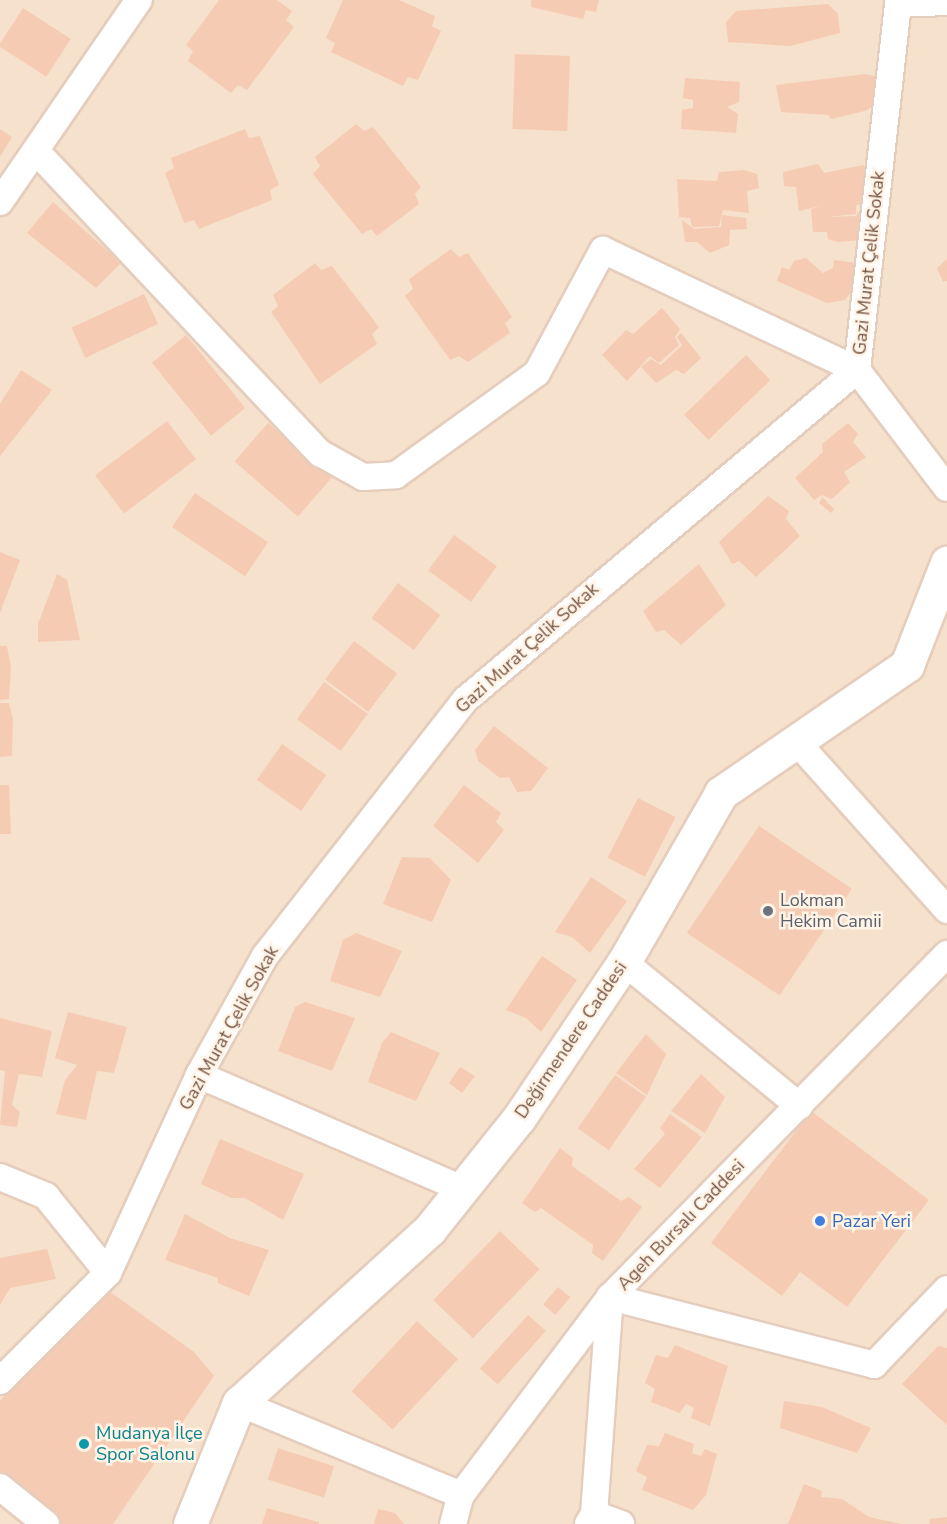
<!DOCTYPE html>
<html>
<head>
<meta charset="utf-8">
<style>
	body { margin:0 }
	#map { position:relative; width:947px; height:1524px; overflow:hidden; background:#fef0de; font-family:"Nunito Sans",sans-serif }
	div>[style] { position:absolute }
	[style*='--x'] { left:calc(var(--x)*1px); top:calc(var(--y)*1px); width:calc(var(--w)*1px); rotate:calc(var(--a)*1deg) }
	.residential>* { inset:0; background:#f6e1cc; transform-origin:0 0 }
	.building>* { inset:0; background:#f6cbb3; transform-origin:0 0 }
	.roads { filter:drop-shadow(2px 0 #e5cdbd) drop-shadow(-2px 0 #e5cdbd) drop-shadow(0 2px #e5cdbd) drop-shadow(0 -2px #e5cdbd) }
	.street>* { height:26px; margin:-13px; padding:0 13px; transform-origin:13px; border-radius:13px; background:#fff }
	.secondary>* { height:33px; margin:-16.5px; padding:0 16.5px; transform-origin:16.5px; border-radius:16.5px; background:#fff }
	.dots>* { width:16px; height:16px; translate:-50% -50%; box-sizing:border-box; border:3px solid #fff4e6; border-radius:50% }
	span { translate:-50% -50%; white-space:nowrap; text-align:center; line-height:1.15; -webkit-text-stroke:5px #fff4e6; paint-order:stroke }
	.street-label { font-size:18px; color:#765444 }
	.worship-label { font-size:18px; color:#5b616d }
	.left { translate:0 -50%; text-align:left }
	.shop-label { font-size:18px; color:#366cbe }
	.culture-label { font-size:18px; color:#0d838f }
</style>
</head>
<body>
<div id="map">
	<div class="residential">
		<i style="left:0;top:0;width:947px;height:1524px"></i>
	</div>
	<div class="building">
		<i style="clip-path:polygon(219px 0,277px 0,292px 11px,286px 20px,294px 27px,247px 90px,238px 85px,231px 93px,188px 61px,193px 51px,186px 45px)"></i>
		<i style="clip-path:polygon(343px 0,399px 0,435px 16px,432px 26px,441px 31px,418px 80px,408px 77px,403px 86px,331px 52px,335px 43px,326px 38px)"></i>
		<i style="clip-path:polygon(531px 0,599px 0,596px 12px,586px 10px,583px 19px,531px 7px)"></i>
		<i style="clip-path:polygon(828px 4px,838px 14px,840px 33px,790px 46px,728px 42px,726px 22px,736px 11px)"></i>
		<i style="left:23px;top:8px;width:57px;height:45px;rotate:33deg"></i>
		<i style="left:570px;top:56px;width:75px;height:55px;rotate:92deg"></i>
		<i style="clip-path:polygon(865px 74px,879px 77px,877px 104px,865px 111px,831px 119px,828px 115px,781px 112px,776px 85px)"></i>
		<i style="clip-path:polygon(685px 78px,740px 82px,739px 102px,727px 107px,738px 114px,736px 133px,681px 129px,682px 110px,693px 108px,693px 100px,683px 98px)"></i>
		<i style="clip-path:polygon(356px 124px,364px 131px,373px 127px,421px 187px,415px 194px,419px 204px,377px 236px,371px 229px,362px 234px,313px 174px,320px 166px,315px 157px)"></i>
		<i style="clip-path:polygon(0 129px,12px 137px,0 157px)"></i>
		<i style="clip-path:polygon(245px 129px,249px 138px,260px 136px,279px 185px,270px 190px,272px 200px,199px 229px,194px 220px,184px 223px,165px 173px,174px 168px,171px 158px)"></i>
		<i style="clip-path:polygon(818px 164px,824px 173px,864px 165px,867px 203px,856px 205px,856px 214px,827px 217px,856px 216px,863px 206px,862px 240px,838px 242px,828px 239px,827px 232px,813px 232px,811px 209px,824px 205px,799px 211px,796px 187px,784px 186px,783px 172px)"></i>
		<i style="clip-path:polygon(744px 170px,757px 174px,759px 188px,747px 191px,749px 213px,723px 210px,719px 226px,692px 227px,690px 218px,679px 217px,677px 179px,717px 181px,719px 172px)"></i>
		<i style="clip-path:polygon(53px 202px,121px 263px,96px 288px,27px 233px)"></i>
		<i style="clip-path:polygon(722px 215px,746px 218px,747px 229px,730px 230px,729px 245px,710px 253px,697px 242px,685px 242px,682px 220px,694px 229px,721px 227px)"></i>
		<i style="clip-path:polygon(451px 249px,459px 257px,468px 253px,512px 317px,505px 323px,510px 333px,468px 362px,459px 356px,450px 360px,405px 296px,413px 289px,409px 279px)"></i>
		<i style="clip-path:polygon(806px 258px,823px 273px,833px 268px,834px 260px,857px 263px,855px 287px,845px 300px,827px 303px,777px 281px,782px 267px,789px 270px,794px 261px)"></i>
		<i style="clip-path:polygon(947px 259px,947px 281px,943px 282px,937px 268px)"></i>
		<i style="clip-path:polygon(315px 263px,321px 270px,332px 266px,379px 327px,372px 334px,377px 344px,320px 384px,271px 312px,278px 306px,273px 295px)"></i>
		<i style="left:144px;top:294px;width:33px;height:80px;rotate:65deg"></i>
		<i style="clip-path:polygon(662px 308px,680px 329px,675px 337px,679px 345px,659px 363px,650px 356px,627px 381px,602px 355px,626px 330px,633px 334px)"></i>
		<i style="clip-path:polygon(681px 333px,701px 358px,684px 374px,676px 370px,656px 383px,641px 367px,651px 359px,661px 365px,682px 345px,677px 337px)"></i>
		<i style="left:186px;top:335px;width:94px;height:44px;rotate:51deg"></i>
		<i style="left:746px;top:355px;width:35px;height:86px;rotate:46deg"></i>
		<i style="clip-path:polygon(21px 370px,52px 390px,0 456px,0 404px)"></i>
		<i style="left:167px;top:421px;width:48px;height:90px;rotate:53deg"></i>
		<i style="left:268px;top:423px;width:84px;height:51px;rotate:41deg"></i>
		<i style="clip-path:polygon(848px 423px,858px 434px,853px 442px,866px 457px,844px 472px,850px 482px,832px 499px,822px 495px,814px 500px,795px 478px,823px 452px,822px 444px)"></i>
		<i style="left:195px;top:493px;width:88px;height:41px;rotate:34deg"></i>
		<i style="clip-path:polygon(768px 496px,789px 511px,786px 519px,800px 536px,756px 577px,739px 561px,732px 564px,719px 542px)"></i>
		<i style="clip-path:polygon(822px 497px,834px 509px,831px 513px,819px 503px)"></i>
		<i style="left:454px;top:535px;width:53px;height:44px;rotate:36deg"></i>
		<i style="clip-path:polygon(0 552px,20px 560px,0 613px)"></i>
		<i style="clip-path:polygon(699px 564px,726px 605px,681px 645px,664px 630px,656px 632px,643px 611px)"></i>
		<i style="clip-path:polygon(57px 574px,67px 580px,80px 640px,38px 642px,38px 624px)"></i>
		<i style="left:398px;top:583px;width:53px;height:44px;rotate:37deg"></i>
		<i style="left:354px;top:641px;width:54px;height:48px;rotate:37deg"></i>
		<i style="clip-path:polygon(0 646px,7px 646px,11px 667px,9px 699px,0 700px)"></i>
		<i style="left:324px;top:682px;width:54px;height:46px;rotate:36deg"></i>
		<i style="clip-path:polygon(0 703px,9px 703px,13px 719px,12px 756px,0 757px)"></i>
		<i style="clip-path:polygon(494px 726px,548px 768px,531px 791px,517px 792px,509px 777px,500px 778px,478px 761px,475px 750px)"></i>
		<i style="left:282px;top:744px;width:54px;height:44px;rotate:35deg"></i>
		<i style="clip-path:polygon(0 785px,9px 785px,11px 834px,0 834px)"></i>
		<i style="clip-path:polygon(464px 785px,501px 813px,496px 822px,504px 830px,478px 863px,433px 826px)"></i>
		<i style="left:638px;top:798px;width:42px;height:67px;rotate:27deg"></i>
		<i style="left:759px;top:826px;width:112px;height:129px;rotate:34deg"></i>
		<i style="clip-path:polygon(402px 857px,430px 858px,451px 880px,432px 922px,383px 904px)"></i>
		<i style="clip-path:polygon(591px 877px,627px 901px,590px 953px,572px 937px,555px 932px)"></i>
		<i style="clip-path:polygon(356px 933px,402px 951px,380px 997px,330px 981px,343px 940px)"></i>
		<i style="clip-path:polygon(542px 956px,577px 980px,541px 1032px,526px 1018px,506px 1010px)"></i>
		<i style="clip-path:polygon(305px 1002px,355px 1018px,332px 1071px,278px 1051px,295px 1007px)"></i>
		<i style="clip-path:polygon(68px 1012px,127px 1027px,114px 1073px,97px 1071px,86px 1120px,56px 1114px,65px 1080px,77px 1065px,55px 1058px)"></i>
		<i style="clip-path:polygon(0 1018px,52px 1031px,42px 1077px,19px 1074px,12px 1105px,20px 1112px,17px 1127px,0 1125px,5px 1071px,0 1070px)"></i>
		<i style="clip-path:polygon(391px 1032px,440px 1053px,416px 1101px,368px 1082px,382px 1043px)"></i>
		<i style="clip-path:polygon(646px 1034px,666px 1054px,647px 1095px,616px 1073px)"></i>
		<i style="clip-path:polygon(460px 1067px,475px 1076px,462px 1093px,449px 1083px)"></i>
		<i style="clip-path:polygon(701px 1074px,725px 1097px,705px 1133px,671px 1111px)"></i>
		<i style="left:615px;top:1075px;width:38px;height:65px;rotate:35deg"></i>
		<i style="clip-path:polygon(811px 1111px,929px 1200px,847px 1307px,800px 1272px,782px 1296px,711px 1243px)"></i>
		<i style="clip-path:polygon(670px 1114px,702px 1137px,660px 1188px,634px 1169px,665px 1134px,660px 1128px)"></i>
		<i style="clip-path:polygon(220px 1139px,304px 1174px,283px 1220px,245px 1198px,231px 1198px,201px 1184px)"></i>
		<i style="clip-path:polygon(560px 1148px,573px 1158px,572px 1166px,621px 1201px,629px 1197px,642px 1207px,603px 1261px,592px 1253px,593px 1245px,541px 1208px,535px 1212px,522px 1203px)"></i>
		<i style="clip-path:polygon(185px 1214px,230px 1238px,269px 1250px,249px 1296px,218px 1283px,218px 1278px,165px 1260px)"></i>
		<i style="left:500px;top:1231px;width:55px;height:96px;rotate:44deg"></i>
		<i style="clip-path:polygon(47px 1249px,56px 1279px,10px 1288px,0 1305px,0 1258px)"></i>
		<i style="left:558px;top:1287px;width:16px;height:23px;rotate:40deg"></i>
		<i style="clip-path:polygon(106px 1289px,194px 1352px,214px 1376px,113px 1524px,46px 1524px,0 1487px,0 1401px,85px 1302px)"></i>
		<i style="left:528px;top:1315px;width:24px;height:72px;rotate:42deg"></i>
		<i style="left:417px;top:1321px;width:56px;height:96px;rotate:43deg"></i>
		<i style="clip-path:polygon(675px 1345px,728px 1366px,710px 1426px,691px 1418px,694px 1408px,686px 1404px,680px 1413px,651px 1402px,655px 1389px,645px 1383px,656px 1355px,668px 1358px)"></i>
		<i style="clip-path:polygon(938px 1346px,947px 1348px,947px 1425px,902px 1384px)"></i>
		<i style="clip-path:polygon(784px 1401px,822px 1407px,871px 1428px,857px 1453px,780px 1428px)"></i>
		<i style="clip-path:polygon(665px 1433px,694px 1444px,692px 1453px,701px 1456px,705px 1449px,717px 1454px,706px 1495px,693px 1510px,642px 1490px,647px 1477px,636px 1471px,647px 1445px,659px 1446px)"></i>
		<i style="left:278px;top:1448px;width:59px;height:33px;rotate:18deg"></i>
		<i style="clip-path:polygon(804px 1484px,822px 1491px,821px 1497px,842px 1499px,869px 1517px,901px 1524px,788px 1524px)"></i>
		<i style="clip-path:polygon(267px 1508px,319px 1522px,319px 1524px,262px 1524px)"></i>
		<i style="clip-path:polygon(378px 1509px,395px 1513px,404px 1524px,374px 1524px)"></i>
		<i style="clip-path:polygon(947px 1517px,947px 1524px,930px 1524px,929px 1519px)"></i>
	</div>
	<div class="roads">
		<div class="street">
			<i style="--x:36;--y:151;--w:415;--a:46.8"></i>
			<i style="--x:320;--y:453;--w:49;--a:29.2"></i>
			<i style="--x:363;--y:477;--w:33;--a:-3"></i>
			<i style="--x:396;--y:475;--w:174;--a:-35.9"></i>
			<i style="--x:537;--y:373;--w:140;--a:-61.8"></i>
			<i style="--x:603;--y:250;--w:281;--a:25.3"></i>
			<i style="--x:857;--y:370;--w:148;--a:52.7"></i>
			<i style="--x:0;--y:202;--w:245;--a:-55.5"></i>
			<i style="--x:795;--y:740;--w:228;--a:48.2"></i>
			<i style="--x:624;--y:962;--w:227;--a:39.4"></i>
			<i style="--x:199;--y:1075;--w:287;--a:23.4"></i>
			<i style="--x:0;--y:1177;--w:50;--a:22.4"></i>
			<i style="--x:46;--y:1196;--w:99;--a:51.2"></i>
			<i style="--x:108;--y:1273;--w:218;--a:-65.3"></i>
			<i style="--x:199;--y:1075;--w:136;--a:-61"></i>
			<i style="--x:265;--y:956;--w:325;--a:-52"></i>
			<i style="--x:465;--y:700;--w:512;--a:-40.09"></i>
			<i style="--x:857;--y:370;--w:368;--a:-83.6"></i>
			<i style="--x:898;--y:4;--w:49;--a:-2.3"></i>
			<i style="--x:0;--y:1381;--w:153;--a:-45"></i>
			<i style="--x:239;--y:1403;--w:240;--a:22.5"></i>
			<i style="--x:0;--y:1487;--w:59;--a:38.8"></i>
			<i style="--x:594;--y:1514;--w:29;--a:20"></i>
			<i style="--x:453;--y:1524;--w:30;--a:-75"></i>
			<i style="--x:461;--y:1495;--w:248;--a:-53"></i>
			<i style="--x:610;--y:1297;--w:481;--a:-45.5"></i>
			<i style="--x:588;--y:1524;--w:12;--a:-59"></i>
			<i style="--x:594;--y:1514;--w:218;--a:-85.8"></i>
			<i style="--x:610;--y:1297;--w:273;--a:14.4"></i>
			<i style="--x:874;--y:1365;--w:105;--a:-46.2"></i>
		</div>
		<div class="secondary">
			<i style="--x:190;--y:1524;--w:131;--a:-68"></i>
			<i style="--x:239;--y:1403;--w:258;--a:-42.3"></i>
			<i style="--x:430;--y:1229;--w:142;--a:-51.3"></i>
			<i style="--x:519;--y:1118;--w:188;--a:-56.1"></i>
			<i style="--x:624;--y:962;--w:195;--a:-60.1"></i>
			<i style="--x:721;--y:793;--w:226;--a:-34.5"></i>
			<i style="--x:907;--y:665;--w:110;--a:-68.6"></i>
		</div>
	</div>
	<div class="dots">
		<i style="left:768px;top:911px;background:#6b7280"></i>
		<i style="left:820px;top:1221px;background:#3f7fe0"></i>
		<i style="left:84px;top:1444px;background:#0f9aa8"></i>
	</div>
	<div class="street-label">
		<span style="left:869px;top:263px;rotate:-84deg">Gazi Murat Çelik Sokak</span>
		<span style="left:527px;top:648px;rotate:-42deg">Gazi Murat Çelik Sokak</span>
		<span style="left:229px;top:1028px;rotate:-61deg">Gazi Murat Çelik Sokak</span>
		<span style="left:571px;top:1040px;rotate:-56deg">Değirmendere Caddesi</span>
		<span style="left:681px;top:1225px;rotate:-46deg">Ageh Bursalı Caddesi</span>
	</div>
	<div class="worship-label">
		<span class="left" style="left:780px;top:911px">Lokman<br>Hekim Camii</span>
	</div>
	<div class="shop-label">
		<span class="left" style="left:832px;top:1221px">Pazar Yeri</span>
	</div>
	<div class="culture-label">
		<span class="left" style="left:96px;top:1444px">Mudanya İlçe<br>Spor Salonu</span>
	</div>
</div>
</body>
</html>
